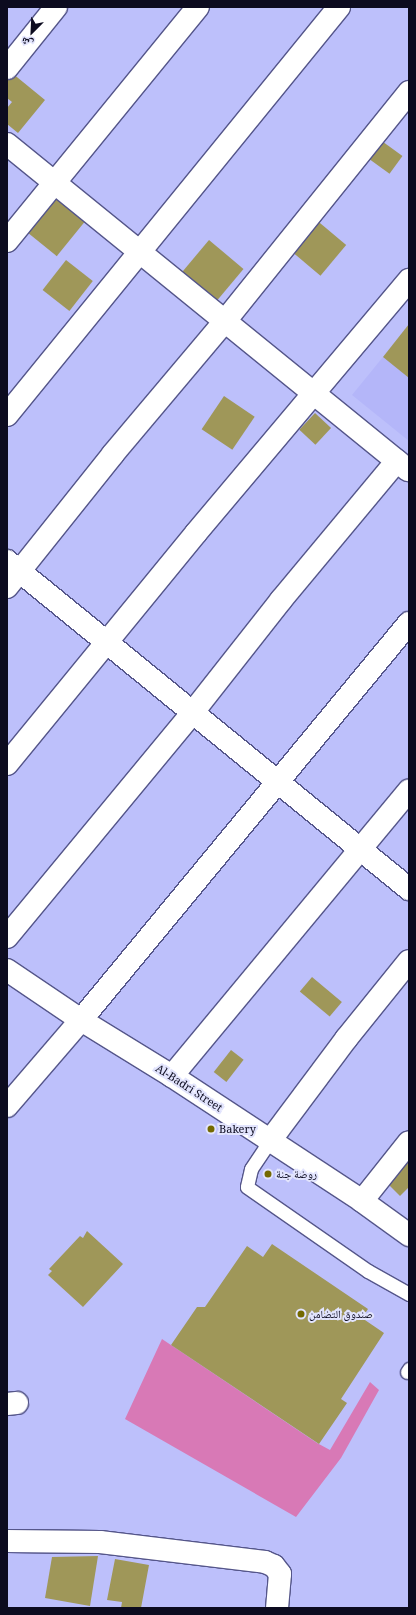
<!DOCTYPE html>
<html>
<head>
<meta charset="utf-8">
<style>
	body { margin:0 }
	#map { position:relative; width:416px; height:1615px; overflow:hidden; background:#bdc0fb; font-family:"Noto Serif","Noto Naskh Arabic",serif }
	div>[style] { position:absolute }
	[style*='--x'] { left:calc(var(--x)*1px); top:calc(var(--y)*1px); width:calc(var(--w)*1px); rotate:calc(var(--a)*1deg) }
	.built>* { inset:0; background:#b4b6f9 }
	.green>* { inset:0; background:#d879b6 }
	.building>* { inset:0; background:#9f9759; transform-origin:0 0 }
	.roads { filter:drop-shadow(1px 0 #55568a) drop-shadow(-1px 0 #55568a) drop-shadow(0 1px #55568a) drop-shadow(0 -1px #55568a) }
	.service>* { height:13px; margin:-6.5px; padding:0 6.5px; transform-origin:6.5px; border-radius:6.5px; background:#fff }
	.minor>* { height:22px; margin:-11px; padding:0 11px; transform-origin:11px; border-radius:11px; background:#fff }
	.tertiary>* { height:22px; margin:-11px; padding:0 11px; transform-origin:11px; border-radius:11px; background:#fff }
	.dots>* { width:11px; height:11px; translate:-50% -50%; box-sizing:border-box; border:2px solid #e2e4fd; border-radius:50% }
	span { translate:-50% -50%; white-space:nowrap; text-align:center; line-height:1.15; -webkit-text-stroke:4px #e2e4fd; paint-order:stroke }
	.street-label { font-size:11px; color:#0c0b1f }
	.poi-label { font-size:11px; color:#0c0b1f }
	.left { translate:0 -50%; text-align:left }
	.frame { position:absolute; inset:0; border:8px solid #0c0b1f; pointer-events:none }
	.north { position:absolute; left:12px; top:12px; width:40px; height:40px; -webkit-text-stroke:3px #e2e4fd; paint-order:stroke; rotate:204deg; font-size:11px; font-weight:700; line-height:16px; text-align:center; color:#0c0b1f }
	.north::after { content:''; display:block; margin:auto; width:14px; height:18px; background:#0c0b1f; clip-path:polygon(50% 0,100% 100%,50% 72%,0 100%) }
</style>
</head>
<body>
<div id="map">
	<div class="built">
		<i style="clip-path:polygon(409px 325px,409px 441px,352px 395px)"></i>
	</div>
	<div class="green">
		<i style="clip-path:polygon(162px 1339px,317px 1443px,330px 1450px,370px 1382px,379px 1390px,341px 1458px,296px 1517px,125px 1419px)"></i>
	</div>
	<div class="building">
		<i style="clip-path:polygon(12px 73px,45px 100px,18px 133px,7px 124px,7px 108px,12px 102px,7px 98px,7px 79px)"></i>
		<i style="left:379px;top:139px;width:29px;height:22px;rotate:36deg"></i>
		<i style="left:54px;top:196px;width:40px;height:45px;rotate:39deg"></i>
		<i style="left:314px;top:218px;width:42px;height:40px;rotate:40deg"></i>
		<i style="left:209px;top:240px;width:45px;height:44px;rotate:40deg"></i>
		<i style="left:66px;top:260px;width:34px;height:38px;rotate:38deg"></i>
		<i style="clip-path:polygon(409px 324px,409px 378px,383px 357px)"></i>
		<i style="left:224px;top:396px;width:37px;height:40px;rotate:34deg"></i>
		<i style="left:315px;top:413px;width:22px;height:23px;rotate:43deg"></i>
		<i style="left:312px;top:977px;width:39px;height:19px;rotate:40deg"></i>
		<i style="left:231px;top:1050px;width:16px;height:28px;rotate:38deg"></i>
		<i style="clip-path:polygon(409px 1160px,409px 1187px,400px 1196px,387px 1183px)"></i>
		<i style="clip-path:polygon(87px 1231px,123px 1264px,83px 1307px,48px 1275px,52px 1271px,49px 1269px,80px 1236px,83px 1238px)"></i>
		<i style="clip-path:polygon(272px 1244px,368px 1309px,362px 1318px,384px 1333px,341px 1399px,347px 1403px,319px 1444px,171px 1345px,197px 1307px,205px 1307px,247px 1246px,263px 1257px)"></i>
		<i style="clip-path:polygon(98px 1556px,90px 1606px,45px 1598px,52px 1557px)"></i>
		<i style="clip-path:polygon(115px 1559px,149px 1565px,141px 1608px,121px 1608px,122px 1602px,107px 1600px)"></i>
	</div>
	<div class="roads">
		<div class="service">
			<i style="--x:269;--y:1142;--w:32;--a:124"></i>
			<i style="--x:251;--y:1169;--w:18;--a:103"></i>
			<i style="--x:247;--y:1187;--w:147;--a:34.8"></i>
			<i style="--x:368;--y:1271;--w:47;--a:29.3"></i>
			<i style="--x:407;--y:1372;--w:4;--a:-56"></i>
		</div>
		<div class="minor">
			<i style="--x:7;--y:68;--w:78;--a:-51.2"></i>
			<i style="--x:7;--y:144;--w:517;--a:39.11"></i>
			<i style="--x:7;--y:241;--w:302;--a:-50.8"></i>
			<i style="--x:7;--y:415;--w:526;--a:-50.86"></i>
			<i style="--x:7;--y:561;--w:519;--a:39.21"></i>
			<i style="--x:7;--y:587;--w:170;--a:-51.4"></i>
			<i style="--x:113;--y:454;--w:174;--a:-49.9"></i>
			<i style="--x:225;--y:321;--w:294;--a:-51.2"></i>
			<i style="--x:7;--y:764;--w:298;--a:-50.7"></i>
			<i style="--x:196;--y:533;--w:331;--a:-49.9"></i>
			<i style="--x:7;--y:937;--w:292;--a:-50.4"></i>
			<i style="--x:193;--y:712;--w:142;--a:-51.8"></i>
			<i style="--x:281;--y:600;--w:181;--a:-50.2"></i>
			<i style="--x:172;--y:1076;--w:371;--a:-50.3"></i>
			<i style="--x:7;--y:1106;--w:113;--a:-49.3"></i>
			<i style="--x:81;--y:1020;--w:515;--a:-50.44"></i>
			<i style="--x:269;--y:1142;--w:129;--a:-53.2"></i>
			<i style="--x:346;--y:1039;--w:100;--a:-51.1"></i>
			<i style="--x:362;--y:1201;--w:75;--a:-51.5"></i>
			<i style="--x:7;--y:1404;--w:10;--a:-6"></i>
			<i style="--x:7;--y:1541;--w:93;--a:0.6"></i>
			<i style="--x:100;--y:1542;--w:166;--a:6.9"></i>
			<i style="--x:265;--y:1562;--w:10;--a:24"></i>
			<i style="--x:274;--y:1566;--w:10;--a:53"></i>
			<i style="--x:280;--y:1574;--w:34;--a:95"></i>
		</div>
		<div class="tertiary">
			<i style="--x:7;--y:970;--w:89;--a:34"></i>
			<i style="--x:81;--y:1020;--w:107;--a:31.6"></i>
			<i style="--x:172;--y:1076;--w:227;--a:33.3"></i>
			<i style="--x:362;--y:1201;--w:58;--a:35.9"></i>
		</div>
	</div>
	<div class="dots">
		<i style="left:211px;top:1129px;background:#746900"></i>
		<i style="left:268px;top:1174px;background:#746900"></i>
		<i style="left:301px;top:1314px;background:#746900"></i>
	</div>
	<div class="street-label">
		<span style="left:189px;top:1088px;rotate:33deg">Al-Badri Street</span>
	</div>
	<div class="poi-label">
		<span class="left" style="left:219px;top:1129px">Bakery</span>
		<span class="left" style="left:276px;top:1174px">روضة جنة</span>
		<span class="left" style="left:309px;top:1314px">صندوق التضامن</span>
	</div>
	<div class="frame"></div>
	<div class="north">ش</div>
</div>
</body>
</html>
